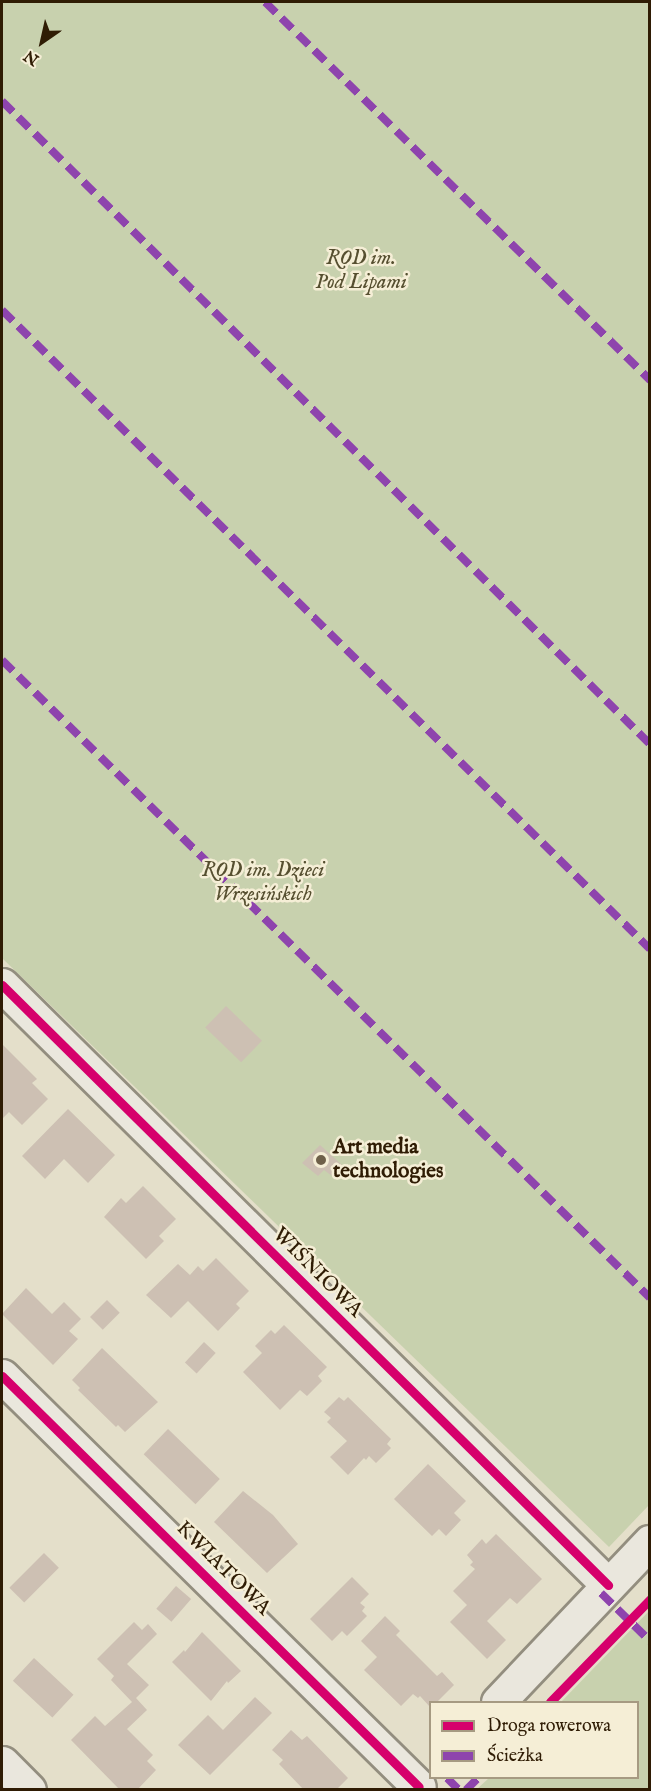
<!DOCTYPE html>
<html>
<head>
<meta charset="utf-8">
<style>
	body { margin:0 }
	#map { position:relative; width:651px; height:1791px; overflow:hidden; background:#e4dfca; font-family:"IM FELL English",serif }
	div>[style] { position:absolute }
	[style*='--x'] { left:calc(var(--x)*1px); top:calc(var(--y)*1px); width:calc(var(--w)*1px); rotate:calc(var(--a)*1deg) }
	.green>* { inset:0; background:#c8d1ae }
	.building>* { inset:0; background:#cdc0b3; transform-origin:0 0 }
	.roads { filter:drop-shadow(2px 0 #938e7f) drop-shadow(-2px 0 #938e7f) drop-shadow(0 2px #938e7f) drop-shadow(0 -2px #938e7f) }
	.minor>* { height:33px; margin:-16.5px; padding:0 16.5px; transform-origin:16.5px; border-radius:16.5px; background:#eae7dd }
	.quiet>* { height:8px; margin-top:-4px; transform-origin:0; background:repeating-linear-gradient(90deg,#8e44ad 0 15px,transparent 0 23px) }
	.cycleway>* { height:9px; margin:-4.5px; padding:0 4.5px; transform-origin:4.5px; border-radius:4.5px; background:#d6006c }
	.dots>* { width:16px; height:16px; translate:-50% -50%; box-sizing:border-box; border:3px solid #f5eed6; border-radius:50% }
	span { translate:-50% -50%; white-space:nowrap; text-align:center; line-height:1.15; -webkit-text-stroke:5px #f5eed6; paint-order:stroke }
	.park-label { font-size:21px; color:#564f30; font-style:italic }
	.poi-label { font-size:21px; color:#2f1c04; font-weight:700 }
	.left { translate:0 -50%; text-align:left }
	.street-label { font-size:21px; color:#2f1c04 }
	.frame { position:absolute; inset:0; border:3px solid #2f1c04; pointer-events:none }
	.legend { position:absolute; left:429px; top:1701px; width:210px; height:78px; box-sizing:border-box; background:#f5eed6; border:2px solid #a69a82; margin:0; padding:8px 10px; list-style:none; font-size:18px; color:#2f1c04 }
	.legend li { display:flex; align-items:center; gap:12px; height:30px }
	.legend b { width:30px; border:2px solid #a69a82 }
	.north { position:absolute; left:12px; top:12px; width:60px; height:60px; -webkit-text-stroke:4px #f5eed6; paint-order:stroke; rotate:214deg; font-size:16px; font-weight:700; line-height:24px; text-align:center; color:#2f1c04 }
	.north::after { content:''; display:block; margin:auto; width:21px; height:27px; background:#2f1c04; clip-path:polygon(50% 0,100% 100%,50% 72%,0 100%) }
</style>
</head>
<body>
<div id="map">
	<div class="green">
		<i style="clip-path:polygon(2px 2px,649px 2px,650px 1504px,609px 1547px,2px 958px)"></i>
		<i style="clip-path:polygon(649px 1611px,649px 1789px,477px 1789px,489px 1778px,638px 1778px,638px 1702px,561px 1702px)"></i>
	</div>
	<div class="building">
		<i style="left:226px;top:1006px;width:50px;height:30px;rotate:44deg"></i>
		<i style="clip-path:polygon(2px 1044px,37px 1079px,32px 1083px,48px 1099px,22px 1125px,9px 1112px,2px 1119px)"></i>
		<i style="clip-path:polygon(68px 1109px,115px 1155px,88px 1183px,64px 1159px,45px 1179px,22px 1156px)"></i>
		<i style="clip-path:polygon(320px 1145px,342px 1165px,332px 1176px,324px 1170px,318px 1176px,302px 1163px)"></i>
		<i style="clip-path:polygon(143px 1186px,176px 1219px,159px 1236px,164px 1241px,146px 1259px,104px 1217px,121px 1198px,126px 1203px)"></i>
		<i style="clip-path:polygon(216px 1258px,249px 1291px,236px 1304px,240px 1308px,218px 1331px,188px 1301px,171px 1318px,146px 1295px,178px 1264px,190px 1275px,198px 1266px,203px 1271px)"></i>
		<i style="clip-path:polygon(26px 1288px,52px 1314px,64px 1302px,81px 1319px,69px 1331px,78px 1339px,53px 1365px,2px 1314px)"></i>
		<i style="left:107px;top:1300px;width:18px;height:24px;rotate:45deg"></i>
		<i style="clip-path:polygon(284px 1325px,327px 1367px,318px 1376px,322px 1381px,307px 1396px,300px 1390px,280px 1410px,243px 1372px,262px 1353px,255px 1346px,271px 1330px,275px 1334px)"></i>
		<i style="left:204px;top:1342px;width:16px;height:28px;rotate:43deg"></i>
		<i style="clip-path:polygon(102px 1348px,158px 1402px,125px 1432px,118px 1425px,116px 1427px,78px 1390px,80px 1388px,72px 1380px)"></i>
		<i style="clip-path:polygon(339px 1397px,344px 1401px,348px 1397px,391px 1439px,387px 1444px,391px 1448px,376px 1463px,369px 1456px,366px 1460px,364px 1458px,348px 1475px,330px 1457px,347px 1441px,327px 1422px,331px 1418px,324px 1412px)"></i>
		<i style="left:168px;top:1429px;width:72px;height:35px;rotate:44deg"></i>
		<i style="clip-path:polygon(428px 1464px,466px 1501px,454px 1513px,461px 1520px,446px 1536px,439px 1529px,432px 1536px,394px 1499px)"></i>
		<i style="clip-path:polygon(243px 1491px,273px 1515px,298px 1544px,267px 1573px,214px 1522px)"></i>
		<i style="clip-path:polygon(496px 1534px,542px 1579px,517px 1604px,510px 1598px,487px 1621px,506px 1640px,487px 1659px,450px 1622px,467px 1605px,453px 1591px,475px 1569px,470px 1565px,473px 1562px,467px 1555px,482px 1539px,486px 1544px)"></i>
		<i style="left:44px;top:1553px;width:21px;height:49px;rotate:45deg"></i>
		<i style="clip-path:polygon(352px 1577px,369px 1594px,360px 1603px,365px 1607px,362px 1611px,367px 1616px,347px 1636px,342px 1631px,332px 1641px,310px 1619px)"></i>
		<i style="left:176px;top:1586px;width:20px;height:30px;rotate:41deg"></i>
		<i style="clip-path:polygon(385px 1616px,400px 1631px,396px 1635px,437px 1676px,442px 1672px,454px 1685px,437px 1702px,430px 1702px,430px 1707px,420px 1696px,418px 1698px,413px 1694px,401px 1706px,364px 1670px,377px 1657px,361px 1641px)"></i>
		<i style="clip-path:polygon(134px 1622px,142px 1630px,148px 1624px,157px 1634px,127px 1664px,149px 1685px,136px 1698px,147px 1710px,127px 1729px,153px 1755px,147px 1761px,156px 1770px,137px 1790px,120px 1790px,71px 1740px,95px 1716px,105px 1726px,132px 1702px,111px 1680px,114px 1676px,97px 1659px)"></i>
		<i style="clip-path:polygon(202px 1632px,241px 1671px,228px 1683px,227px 1681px,211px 1701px,172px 1662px,184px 1650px,185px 1652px)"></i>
		<i style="left:34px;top:1658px;width:54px;height:31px;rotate:43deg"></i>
		<i style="clip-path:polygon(255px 1697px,272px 1713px,210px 1775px,178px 1745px,208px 1715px,223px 1730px)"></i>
		<i style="clip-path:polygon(291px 1730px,302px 1740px,307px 1736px,348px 1778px,336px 1790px,304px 1790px,279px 1764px,283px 1760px,272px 1750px)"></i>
	</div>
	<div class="roads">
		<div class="minor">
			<i style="--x:2;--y:985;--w:853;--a:44.71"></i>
			<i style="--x:2;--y:1376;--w:585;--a:44.58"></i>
			<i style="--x:498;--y:1702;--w:221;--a:-46.5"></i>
			<i style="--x:2;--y:1763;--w:38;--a:45"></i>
		</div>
	</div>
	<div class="quiet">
		<i style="--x:265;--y:2;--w:540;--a:44.47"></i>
		<i style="--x:2;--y:101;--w:913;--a:44.78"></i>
		<i style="--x:2;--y:310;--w:910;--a:44.6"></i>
		<i style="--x:2;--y:660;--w:909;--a:44.55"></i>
		<i style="--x:601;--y:1593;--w:69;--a:44.4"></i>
		<i style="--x:447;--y:1778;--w:17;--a:45"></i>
		<i style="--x:466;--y:1790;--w:17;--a:-45"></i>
	</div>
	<div class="cycleway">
		<i style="--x:2;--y:985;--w:853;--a:44.71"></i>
		<i style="--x:2;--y:1376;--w:585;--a:44.58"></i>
		<i style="--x:550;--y:1702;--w:144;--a:-45.8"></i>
	</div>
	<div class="dots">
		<i style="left:321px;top:1160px;background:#6e6049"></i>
	</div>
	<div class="park-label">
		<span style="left:361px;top:271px">ROD im.<br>Pod Lipami</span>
		<span style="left:263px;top:883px">ROD im. Dzieci<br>Wrzesińskich</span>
	</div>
	<div class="poi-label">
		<span class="left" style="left:333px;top:1160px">Art media<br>technologies</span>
	</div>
	<div class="street-label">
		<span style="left:317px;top:1273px;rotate:45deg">WIŚNIOWA</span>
		<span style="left:223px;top:1569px;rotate:45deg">KWIATOWA</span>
	</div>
	<div class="frame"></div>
	<ul class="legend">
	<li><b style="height:8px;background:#d6006c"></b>Droga rowerowa</li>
	<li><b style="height:8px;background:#8e44ad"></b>Ścieżka</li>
	</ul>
	<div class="north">N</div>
</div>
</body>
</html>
